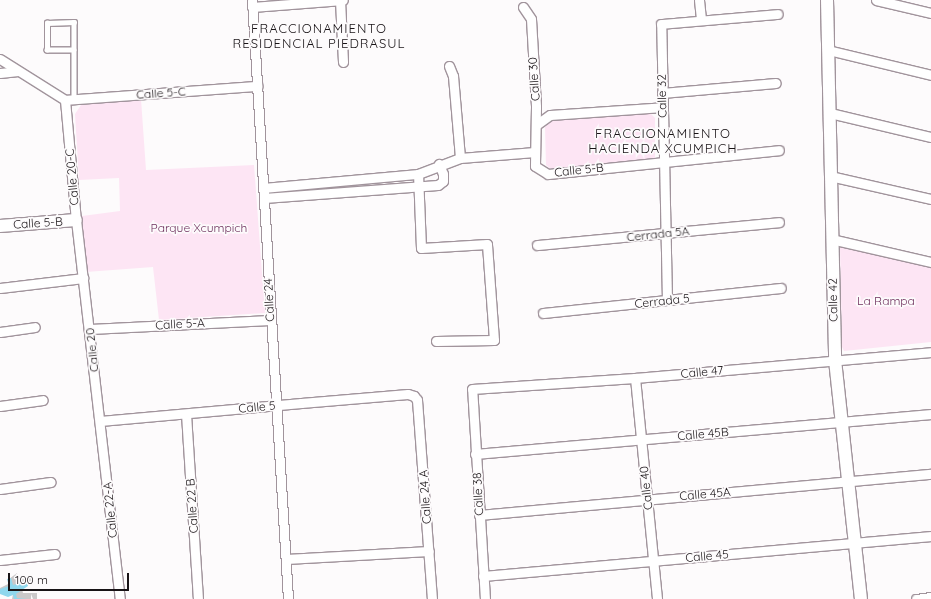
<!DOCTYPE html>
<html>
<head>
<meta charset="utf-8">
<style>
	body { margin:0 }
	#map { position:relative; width:931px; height:599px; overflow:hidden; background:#fdfbfc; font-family:Quicksand,sans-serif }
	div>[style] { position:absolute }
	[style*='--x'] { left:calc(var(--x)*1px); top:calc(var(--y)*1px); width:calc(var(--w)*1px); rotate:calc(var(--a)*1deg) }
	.green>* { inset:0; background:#fde5f4 }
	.shadow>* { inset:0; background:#0003 }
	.building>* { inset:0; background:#90d7ed }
	.roads { filter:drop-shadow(1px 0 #a1949c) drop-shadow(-1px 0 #a1949c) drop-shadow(0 1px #a1949c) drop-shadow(0 -1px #a1949c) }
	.lane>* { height:4.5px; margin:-2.25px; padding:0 2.25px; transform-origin:2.25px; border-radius:2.25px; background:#fff }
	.street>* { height:9px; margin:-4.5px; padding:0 4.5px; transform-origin:4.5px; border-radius:4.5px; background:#fff }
	.secondary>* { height:12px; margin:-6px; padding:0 6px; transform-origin:6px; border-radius:6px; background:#fff }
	span { translate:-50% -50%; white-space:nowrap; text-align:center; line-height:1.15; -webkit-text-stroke:3.5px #fdfbfc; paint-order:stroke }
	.street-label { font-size:12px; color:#181316 }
	.park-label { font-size:12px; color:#6e305d }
	.neighbourhood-label { font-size:13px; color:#181316; letter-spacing:1px }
	.scale { position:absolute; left:8px; top:573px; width:121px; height:18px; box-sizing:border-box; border:2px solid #181316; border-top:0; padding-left:5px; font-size:12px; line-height:14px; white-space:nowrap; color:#181316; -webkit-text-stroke:3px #fdfbfc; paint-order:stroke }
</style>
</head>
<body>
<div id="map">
	<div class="green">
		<i style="clip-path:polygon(141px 99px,146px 170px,254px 165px,265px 313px,159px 320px,153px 267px,86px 272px,82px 216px,120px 211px,119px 178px,79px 180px,75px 114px,81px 105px)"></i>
		<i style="clip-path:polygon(650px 113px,655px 118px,655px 158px,552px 170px,546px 165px,545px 127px,552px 118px)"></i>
		<i style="clip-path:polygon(843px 246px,931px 266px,931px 342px,844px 351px,842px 347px,840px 248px)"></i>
	</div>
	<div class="shadow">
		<i style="clip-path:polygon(17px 573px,18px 580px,32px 576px,33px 579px,22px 589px,23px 593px,37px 593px,37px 599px,33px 599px,31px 594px,31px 599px,12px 599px,13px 594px,0 594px,0 588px,10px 583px,9px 579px)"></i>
	</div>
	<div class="building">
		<i style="clip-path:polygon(11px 578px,13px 585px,27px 581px,28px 586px,16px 594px,17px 598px,27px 599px,14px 599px,13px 595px,8px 597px,0 594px,0 589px,9px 586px,7px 579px)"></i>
	</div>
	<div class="roads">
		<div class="lane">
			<i style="--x:74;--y:50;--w:27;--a:180"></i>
			<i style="--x:47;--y:50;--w:27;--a:-90"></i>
			<i style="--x:47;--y:23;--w:27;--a:-2"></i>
			<i style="--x:74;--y:22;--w:77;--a:90"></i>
		</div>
		<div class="street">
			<i style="--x:252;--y:0;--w:600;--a:86.56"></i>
			<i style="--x:340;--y:0;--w:62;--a:87.2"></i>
			<i style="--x:699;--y:0;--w:20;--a:84"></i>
			<i style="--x:876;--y:0;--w:57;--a:13.3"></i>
			<i style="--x:252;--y:7;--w:91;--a:-4.4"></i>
			<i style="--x:523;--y:7;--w:14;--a:56"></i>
			<i style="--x:531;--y:19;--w:88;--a:86.7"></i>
			<i style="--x:536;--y:107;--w:59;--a:91"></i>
			<i style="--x:535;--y:166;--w:15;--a:32"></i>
			<i style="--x:548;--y:174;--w:232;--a:-5.9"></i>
			<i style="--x:828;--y:50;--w:106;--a:13.6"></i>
			<i style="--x:0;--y:59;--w:77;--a:32.2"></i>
			<i style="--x:449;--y:66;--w:11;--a:68"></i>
			<i style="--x:453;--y:76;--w:82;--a:85.1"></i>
			<i style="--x:0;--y:73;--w:18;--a:-6"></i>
			<i style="--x:662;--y:93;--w:114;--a:-5"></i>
			<i style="--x:65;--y:100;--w:121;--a:84.8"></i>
			<i style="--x:76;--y:220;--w:382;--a:83.4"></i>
			<i style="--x:65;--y:100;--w:193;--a:-4.2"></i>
			<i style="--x:830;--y:113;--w:104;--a:13.4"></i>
			<i style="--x:536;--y:125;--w:17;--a:-36"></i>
			<i style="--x:550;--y:115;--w:113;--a:-4"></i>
			<i style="--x:830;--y:176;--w:104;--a:12.8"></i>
			<i style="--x:263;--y:188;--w:156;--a:-5.2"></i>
			<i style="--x:264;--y:198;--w:174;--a:-4.3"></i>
			<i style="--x:438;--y:185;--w:6;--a:-39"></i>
			<i style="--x:443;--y:181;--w:7;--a:-90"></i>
			<i style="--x:443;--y:174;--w:11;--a:-112"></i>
			<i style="--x:831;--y:239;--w:103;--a:13"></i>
			<i style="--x:537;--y:245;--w:243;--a:-5.4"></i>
			<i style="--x:0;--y:288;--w:84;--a:-6.9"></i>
			<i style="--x:667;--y:300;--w:276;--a:-91.2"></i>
			<i style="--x:661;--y:24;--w:117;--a:-4.9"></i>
			<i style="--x:543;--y:313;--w:239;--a:-6"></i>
			<i style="--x:90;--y:329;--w:180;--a:-2.9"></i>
			<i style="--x:0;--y:332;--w:35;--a:-8"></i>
			<i style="--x:436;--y:341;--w:58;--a:-1"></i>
			<i style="--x:494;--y:340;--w:96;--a:-94.2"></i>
			<i style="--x:487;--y:244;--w:66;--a:176.5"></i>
			<i style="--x:421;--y:248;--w:74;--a:-92.3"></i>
			<i style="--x:418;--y:174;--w:45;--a:-20.9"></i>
			<i style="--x:460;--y:158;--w:75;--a:-4.6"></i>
			<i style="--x:635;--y:378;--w:222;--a:84.3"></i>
			<i style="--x:0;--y:406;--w:43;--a:-7.9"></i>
			<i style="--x:186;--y:414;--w:185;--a:86.3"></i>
			<i style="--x:100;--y:421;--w:202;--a:-5.1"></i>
			<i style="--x:301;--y:403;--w:107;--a:-4.8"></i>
			<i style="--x:408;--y:394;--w:6;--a:18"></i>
			<i style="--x:414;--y:396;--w:5;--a:53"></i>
			<i style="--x:417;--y:400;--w:200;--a:85.7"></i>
			<i style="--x:475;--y:454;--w:458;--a:-5"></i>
			<i style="--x:0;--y:489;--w:51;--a:-7.8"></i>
			<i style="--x:479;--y:515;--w:454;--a:-5.2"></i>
			<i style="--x:286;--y:559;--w:143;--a:-3.2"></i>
			<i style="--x:0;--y:560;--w:55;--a:-6.2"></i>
			<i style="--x:483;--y:576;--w:450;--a:-5.1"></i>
			<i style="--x:485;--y:599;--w:210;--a:-93.5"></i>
			<i style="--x:472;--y:389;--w:163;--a:-3.9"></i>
			<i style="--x:635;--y:378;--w:297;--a:-5"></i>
			<i style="--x:916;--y:599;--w:15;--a:-8"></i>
		</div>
		<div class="secondary">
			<i style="--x:827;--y:0;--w:360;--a:88.7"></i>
			<i style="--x:835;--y:360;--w:240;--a:83.8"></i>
			<i style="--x:0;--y:226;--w:76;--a:-4.5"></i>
		</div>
	</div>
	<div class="street-label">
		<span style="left:534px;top:79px;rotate:-94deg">Calle 30</span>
		<span style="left:161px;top:93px;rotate:-4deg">Calle 5-C</span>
		<span style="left:662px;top:96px;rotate:-91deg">Calle 32</span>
		<span style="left:579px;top:170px;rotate:-6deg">Calle 5-B</span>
		<span style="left:72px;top:177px;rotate:-95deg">Calle 20-C</span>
		<span style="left:38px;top:223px;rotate:-4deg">Calle 5-B</span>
		<span style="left:658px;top:234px;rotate:-6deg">Cerrada 5A</span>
		<span style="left:269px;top:300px;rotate:-93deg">Calle 24</span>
		<span style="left:833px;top:300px;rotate:-91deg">Calle 42</span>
		<span style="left:662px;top:301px;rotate:-6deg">Cerrada 5</span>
		<span style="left:180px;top:324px;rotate:-3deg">Calle 5-A</span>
		<span style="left:92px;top:350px;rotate:-96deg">Calle 20</span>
		<span style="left:702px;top:372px;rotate:-5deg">Calle 47</span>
		<span style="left:257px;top:407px;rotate:-5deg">Calle 5</span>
		<span style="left:703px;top:434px;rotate:-5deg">Calle 45B</span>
		<span style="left:646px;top:488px;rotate:-96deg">Calle 40</span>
		<span style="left:478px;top:494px;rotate:-93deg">Calle 38</span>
		<span style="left:705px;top:494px;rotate:-5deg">Calle 45A</span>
		<span style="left:425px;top:497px;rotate:-94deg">Calle 24 A</span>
		<span style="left:192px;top:506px;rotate:-94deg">Calle 22 B</span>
		<span style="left:110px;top:510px;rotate:-96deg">Calle 22-A</span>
		<span style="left:707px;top:556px;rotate:-5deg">Calle 45</span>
	</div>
	<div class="park-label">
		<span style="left:199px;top:228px">Parque Xcumpich</span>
		<span style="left:886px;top:301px">La Rampa</span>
	</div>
	<div class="neighbourhood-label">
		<span style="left:319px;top:36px">FRACCIONAMIENTO<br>RESIDENCIAL PIEDRASUL</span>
		<span style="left:663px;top:141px">FRACCIONAMIENTO<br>HACIENDA XCUMPICH</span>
	</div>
	<div class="scale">100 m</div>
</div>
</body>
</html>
